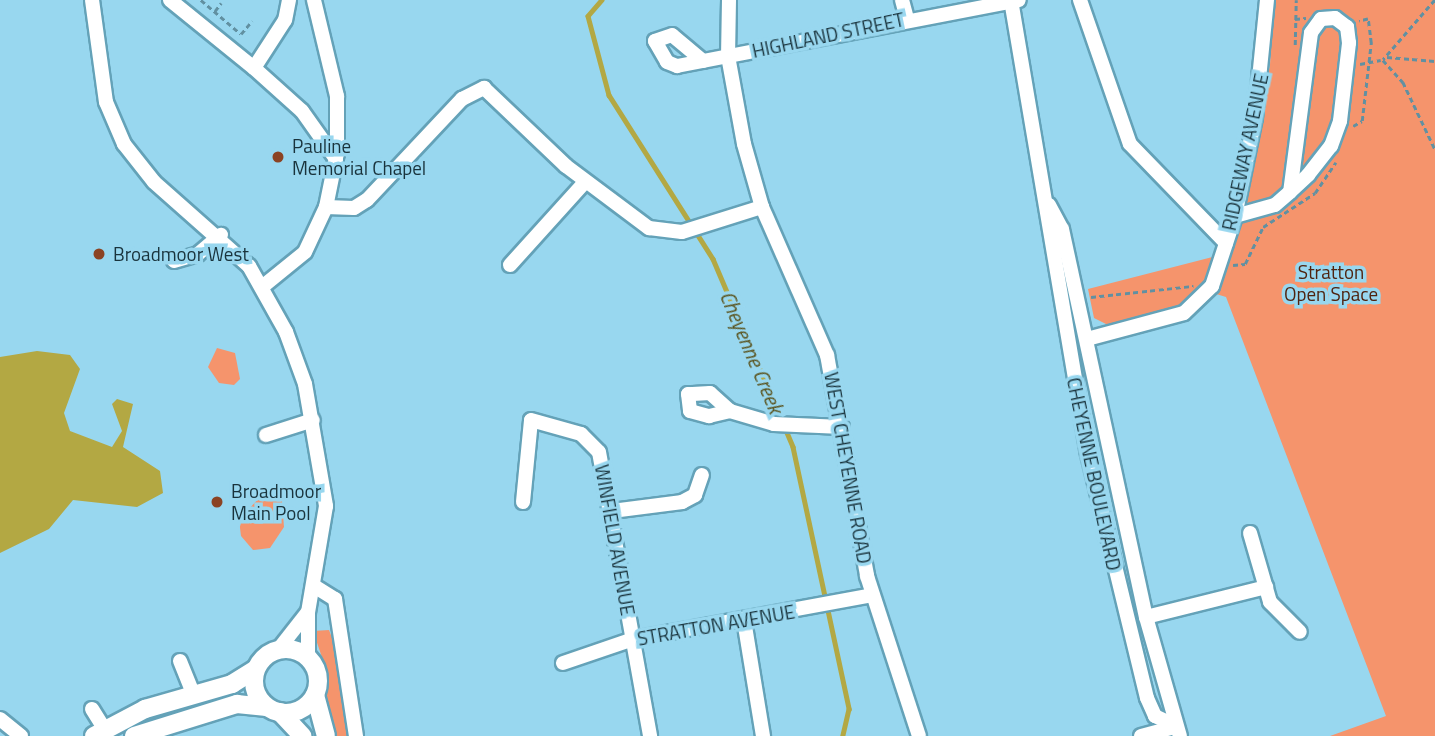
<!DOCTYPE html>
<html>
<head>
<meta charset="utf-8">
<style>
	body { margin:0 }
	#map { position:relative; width:1435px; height:736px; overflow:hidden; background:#98d7ef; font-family:"Titillium Web",sans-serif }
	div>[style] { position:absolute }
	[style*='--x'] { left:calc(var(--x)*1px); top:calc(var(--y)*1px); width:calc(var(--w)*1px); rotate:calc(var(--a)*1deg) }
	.green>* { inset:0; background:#f5946c }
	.water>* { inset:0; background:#b3a843 }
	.stream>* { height:4.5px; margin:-2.25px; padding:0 2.25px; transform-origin:2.25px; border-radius:2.25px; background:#b3a843 }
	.path>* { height:2.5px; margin-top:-1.25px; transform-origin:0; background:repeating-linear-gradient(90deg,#6190a1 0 5px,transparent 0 8.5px) }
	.roads { filter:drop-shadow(2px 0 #64a2b8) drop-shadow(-2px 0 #64a2b8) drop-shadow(0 2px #64a2b8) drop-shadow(0 -2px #64a2b8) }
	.minor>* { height:14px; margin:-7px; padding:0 7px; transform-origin:7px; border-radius:7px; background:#fff }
	.major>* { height:18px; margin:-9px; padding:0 9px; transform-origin:9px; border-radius:9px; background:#fff }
	.major>.ring { margin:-9px; padding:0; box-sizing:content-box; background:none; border:18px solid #fff; border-radius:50% }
	.dots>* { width:19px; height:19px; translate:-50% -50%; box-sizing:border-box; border:4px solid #98d7ef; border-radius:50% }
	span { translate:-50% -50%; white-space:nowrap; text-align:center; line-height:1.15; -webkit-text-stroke:7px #98d7ef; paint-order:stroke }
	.street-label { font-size:19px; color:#19333c }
	.poi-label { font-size:19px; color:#19333c }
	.left { translate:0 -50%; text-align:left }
	.park-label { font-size:19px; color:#4f230f }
	.water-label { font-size:21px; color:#5a541f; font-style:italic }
</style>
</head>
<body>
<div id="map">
	<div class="green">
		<i style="clip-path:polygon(1273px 0,1435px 0,1435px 736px,1330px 736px,1386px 716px,1226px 297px,1203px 290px,1175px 310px,1108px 325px,1094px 318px,1088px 289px,1232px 252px,1270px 65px)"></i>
		<i style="clip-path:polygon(217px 348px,235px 353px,240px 379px,234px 385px,219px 383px,208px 367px)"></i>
		<i style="clip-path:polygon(267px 489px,282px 501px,284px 527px,270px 548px,253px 550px,241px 536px,239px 520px)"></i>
		<i style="clip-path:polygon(329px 630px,336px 648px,353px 736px,334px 736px,324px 703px,328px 675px,313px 631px)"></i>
	</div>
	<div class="water">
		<i style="clip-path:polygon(37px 351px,70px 355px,80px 369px,64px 413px,70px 431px,112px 447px,122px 431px,112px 404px,117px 399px,133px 404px,123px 447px,160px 471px,163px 493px,137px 507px,73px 500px,49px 529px,0 553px,0 357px)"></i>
	</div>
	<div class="stream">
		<i style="--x:602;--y:0;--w:21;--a:131"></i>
		<i style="--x:588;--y:16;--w:82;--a:75.1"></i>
		<i style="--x:609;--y:95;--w:194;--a:57.6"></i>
		<i style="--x:713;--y:259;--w:204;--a:66.9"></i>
		<i style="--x:793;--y:447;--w:268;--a:77.9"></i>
		<i style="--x:849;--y:709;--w:28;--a:103"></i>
	</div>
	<div class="path">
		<i style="--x:201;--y:0;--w:52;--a:40.4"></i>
		<i style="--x:241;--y:34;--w:17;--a:-50"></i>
		<i style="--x:1435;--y:0;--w:79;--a:130.9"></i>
		<i style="--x:1383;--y:60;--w:30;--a:48"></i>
		<i style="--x:1403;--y:82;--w:74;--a:64.5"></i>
		<i style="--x:215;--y:11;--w:10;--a:-53"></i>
		<i style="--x:1295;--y:19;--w:11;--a:-5"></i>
		<i style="--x:1295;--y:45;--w:45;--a:-88.7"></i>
		<i style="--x:1387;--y:57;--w:48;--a:4.8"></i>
		<i style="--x:1360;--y:64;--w:21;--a:-11"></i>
		<i style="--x:1353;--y:126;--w:10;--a:-29"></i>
		<i style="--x:1362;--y:121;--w:79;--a:-83.4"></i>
		<i style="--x:1371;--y:43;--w:24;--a:-97"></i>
		<i style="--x:1368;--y:19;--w:9;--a:167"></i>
		<i style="--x:1233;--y:265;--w:12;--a:-5"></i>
		<i style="--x:1245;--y:264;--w:41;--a:-64.1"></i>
		<i style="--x:1263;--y:227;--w:62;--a:-33.2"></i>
		<i style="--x:1315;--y:193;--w:37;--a:-56"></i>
		<i style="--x:1091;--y:297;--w:103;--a:-6.2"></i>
	</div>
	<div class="roads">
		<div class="minor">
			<i style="--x:92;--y:0;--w:103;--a:82.2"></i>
			<i style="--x:106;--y:102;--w:46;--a:66.8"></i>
			<i style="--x:124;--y:144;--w:48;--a:51.7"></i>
			<i style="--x:154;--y:182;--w:127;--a:41.5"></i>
			<i style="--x:249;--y:266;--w:76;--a:60.7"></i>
			<i style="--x:286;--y:332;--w:55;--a:69.9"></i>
			<i style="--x:305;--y:384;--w:124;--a:80.2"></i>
			<i style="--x:326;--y:506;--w:108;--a:99.6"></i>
			<i style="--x:308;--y:612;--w:45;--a:90"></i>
			<i style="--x:170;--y:0;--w:108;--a:39"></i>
			<i style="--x:289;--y:0;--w:20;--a:101"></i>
			<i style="--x:285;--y:20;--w:57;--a:122.9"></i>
			<i style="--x:254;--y:68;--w:64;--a:41.9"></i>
			<i style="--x:302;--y:111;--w:59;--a:54.7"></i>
			<i style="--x:729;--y:0;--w:56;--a:91"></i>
			<i style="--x:728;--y:56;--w:89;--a:79.7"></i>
			<i style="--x:744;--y:144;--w:66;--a:74.1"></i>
			<i style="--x:762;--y:207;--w:162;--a:66.3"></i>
			<i style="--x:827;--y:355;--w:225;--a:79.7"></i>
			<i style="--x:867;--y:576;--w:168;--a:72"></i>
			<i style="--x:902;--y:0;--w:20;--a:75"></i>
			<i style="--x:1011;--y:0;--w:456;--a:80.4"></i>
			<i style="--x:1087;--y:450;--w:255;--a:76.4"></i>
			<i style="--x:1147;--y:698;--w:20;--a:66"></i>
			<i style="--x:1155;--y:716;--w:23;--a:25"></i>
			<i style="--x:1080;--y:0;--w:152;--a:70.9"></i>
			<i style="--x:1130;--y:144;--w:138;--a:45.9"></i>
			<i style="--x:703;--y:61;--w:40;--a:-140"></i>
			<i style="--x:672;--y:35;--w:18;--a:161"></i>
			<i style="--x:655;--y:41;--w:24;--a:60"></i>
			<i style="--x:667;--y:62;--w:11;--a:22"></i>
			<i style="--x:677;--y:66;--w:348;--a:-10.9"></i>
			<i style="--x:1049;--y:205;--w:27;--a:62"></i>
			<i style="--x:1062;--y:229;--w:397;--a:77.8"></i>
			<i style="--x:1146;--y:617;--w:124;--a:74.1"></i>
			<i style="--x:326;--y:207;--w:28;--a:2"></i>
			<i style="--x:354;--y:208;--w:15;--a:-32"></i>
			<i style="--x:367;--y:200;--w:139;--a:-46.8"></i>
			<i style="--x:462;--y:99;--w:25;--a:-27"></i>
			<i style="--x:484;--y:88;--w:113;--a:43.6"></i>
			<i style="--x:566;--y:166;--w:104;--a:36.8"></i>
			<i style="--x:649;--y:228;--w:33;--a:7"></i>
			<i style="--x:682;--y:232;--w:84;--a:-17.4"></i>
			<i style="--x:1235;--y:216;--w:41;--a:-15.4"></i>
			<i style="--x:1275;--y:205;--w:20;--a:-41"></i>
			<i style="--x:1290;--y:192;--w:25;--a:-43"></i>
			<i style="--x:1308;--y:175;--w:37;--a:-52"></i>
			<i style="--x:1331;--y:146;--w:27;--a:-70"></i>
			<i style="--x:1340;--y:121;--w:79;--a:-83.4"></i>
			<i style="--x:1349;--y:43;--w:16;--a:-97"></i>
			<i style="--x:1347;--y:27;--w:15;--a:-143"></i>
			<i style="--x:1335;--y:18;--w:14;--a:176"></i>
			<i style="--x:1321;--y:19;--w:17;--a:126"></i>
			<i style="--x:1311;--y:33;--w:160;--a:97.5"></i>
			<i style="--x:174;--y:261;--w:25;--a:-16"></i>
			<i style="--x:198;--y:254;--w:30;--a:-40"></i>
			<i style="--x:510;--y:265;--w:112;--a:-47.9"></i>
			<i style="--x:262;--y:287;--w:55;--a:-39.1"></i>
			<i style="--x:305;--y:252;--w:50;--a:-65"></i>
			<i style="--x:326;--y:207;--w:55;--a:-78.5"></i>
			<i style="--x:337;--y:153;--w:57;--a:-90"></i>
			<i style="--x:337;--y:96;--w:99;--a:-103.5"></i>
			<i style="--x:1087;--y:339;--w:100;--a:-15"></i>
			<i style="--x:1184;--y:313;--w:39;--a:-44"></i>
			<i style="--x:1212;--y:286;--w:74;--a:-71.8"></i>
			<i style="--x:1235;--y:216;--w:100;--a:-78.5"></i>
			<i style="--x:1255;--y:118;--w:119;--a:-84.2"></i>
			<i style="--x:730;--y:411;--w:27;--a:-138"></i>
			<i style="--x:710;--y:393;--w:22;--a:177"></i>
			<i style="--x:688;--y:394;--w:17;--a:83"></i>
			<i style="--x:690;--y:411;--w:20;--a:15"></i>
			<i style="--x:709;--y:416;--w:22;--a:-13"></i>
			<i style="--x:730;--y:411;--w:46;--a:16.5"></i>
			<i style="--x:774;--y:424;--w:68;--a:2.5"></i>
			<i style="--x:266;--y:435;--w:49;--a:-17.7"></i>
			<i style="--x:523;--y:502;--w:82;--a:-84.4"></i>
			<i style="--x:531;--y:420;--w:52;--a:15.6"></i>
			<i style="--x:581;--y:434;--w:25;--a:45"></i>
			<i style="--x:599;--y:452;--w:289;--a:79.8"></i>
			<i style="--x:612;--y:511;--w:71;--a:-7.3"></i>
			<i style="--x:682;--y:502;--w:15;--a:-28"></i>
			<i style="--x:695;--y:495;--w:21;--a:-71"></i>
			<i style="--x:1250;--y:533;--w:72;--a:73.8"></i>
			<i style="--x:1270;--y:602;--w:42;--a:45"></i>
			<i style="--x:314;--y:586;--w:25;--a:32"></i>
			<i style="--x:335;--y:599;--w:139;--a:81.3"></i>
			<i style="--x:1146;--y:617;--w:124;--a:-14"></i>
			<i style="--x:744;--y:620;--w:118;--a:80.7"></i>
			<i style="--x:278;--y:650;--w:47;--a:-51.9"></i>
			<i style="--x:180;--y:661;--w:37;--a:68"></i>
			<i style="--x:563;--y:663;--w:74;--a:-18.9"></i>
			<i style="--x:633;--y:639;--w:243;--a:-10.4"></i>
			<i style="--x:92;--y:709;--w:25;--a:58"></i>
			<i style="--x:0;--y:719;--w:27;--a:39"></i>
			<i style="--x:1141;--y:736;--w:34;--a:-15"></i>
		</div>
		<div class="major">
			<i class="ring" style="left:254px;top:649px;width:46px;height:46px"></i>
			<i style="--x:315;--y:695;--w:42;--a:75"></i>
			<i style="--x:280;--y:712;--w:33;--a:47"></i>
			<i style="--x:94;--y:736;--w:58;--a:-27.9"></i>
			<i style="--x:145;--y:709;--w:91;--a:-16"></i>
			<i style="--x:232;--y:684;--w:28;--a:-32"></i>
			<i style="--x:134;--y:736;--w:108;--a:-17.3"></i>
			<i style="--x:237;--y:704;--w:30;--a:6"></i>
		</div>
	</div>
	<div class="dots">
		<i style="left:278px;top:157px;background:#8b4323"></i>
		<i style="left:99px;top:254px;background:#8b4323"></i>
		<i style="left:217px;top:502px;background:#8b4323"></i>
	</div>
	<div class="street-label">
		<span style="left:828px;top:35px;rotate:-12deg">HIGHLAND STREET</span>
		<span style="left:1245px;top:152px;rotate:-78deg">RIDGEWAY AVENUE</span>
		<span style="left:848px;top:468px;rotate:80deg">WEST CHEYENNE ROAD</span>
		<span style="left:1094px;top:474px;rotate:78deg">CHEYENNE BOULEVARD</span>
		<span style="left:615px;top:540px;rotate:80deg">WINFIELD AVENUE</span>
		<span style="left:716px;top:625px;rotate:-10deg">STRATTON AVENUE</span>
	</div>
	<div class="poi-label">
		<span class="left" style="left:292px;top:157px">Pauline<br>Memorial Chapel</span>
		<span class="left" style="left:113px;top:254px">Broadmoor West</span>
		<span class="left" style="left:231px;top:502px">Broadmoor<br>Main Pool</span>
	</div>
	<div class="park-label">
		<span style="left:1331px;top:283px">Stratton<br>Open Space</span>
	</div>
	<div class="water-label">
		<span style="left:752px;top:352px;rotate:67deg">Cheyenne Creek</span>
	</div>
</div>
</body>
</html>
